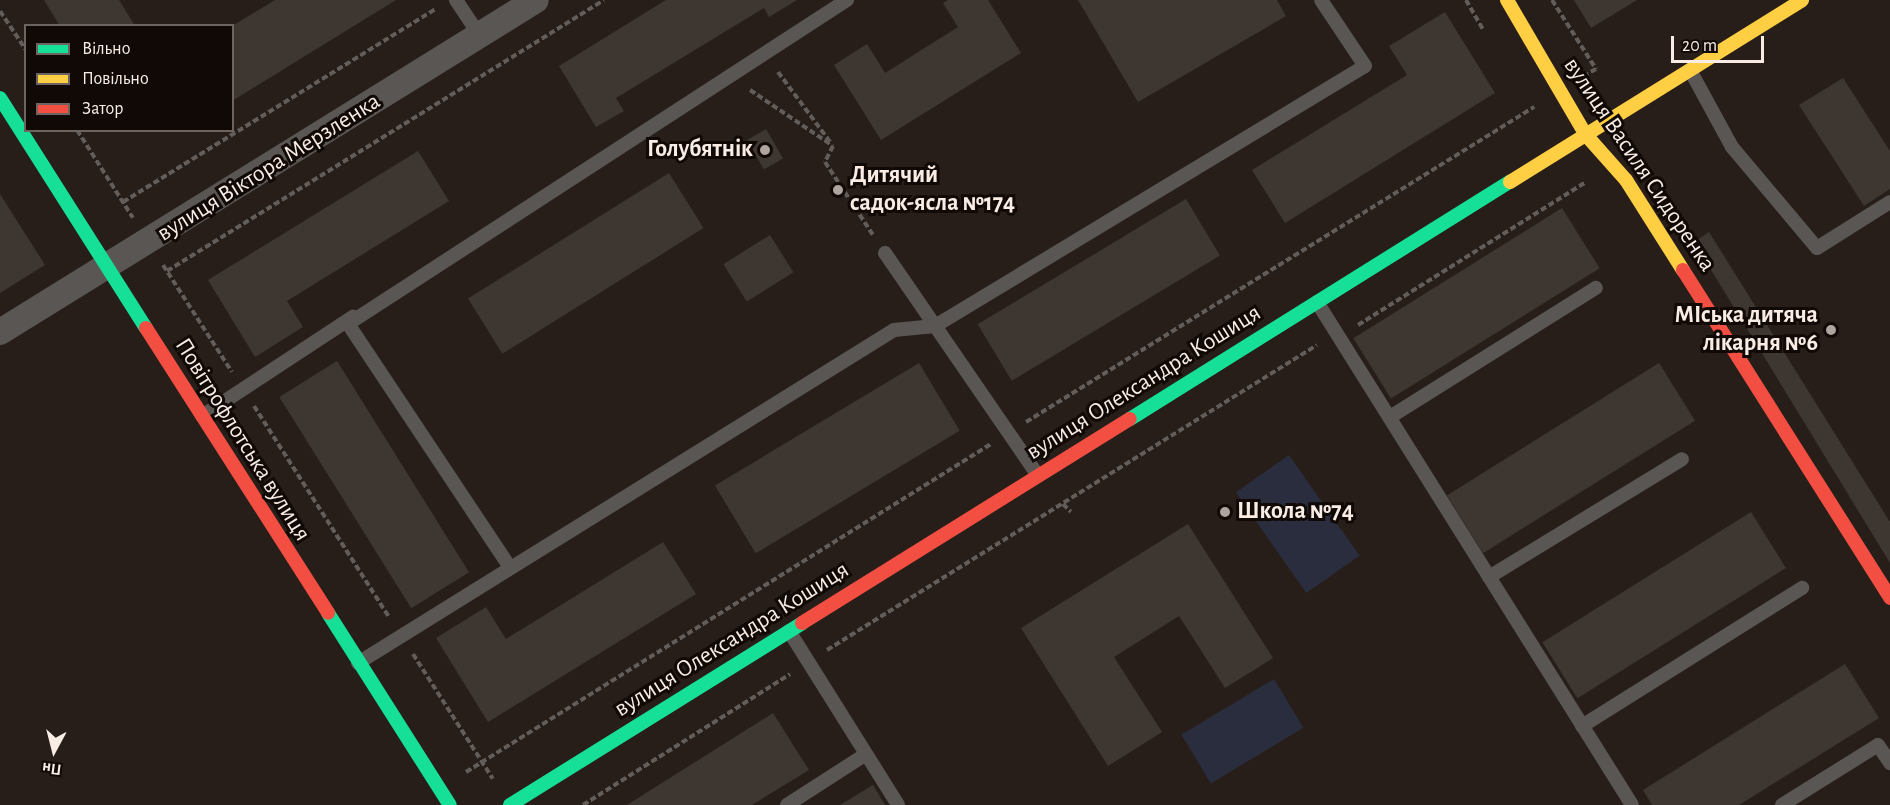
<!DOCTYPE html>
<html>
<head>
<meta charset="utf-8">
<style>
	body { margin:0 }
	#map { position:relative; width:1890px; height:805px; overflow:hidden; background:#271e19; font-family:"Alegreya Sans",sans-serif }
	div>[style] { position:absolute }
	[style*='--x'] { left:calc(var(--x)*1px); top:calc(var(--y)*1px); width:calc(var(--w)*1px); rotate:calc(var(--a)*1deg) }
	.green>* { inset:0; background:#2a2d3e; transform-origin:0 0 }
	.building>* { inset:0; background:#3e3731; transform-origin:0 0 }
	.path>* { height:4px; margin-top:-2px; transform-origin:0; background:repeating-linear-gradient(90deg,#625d5a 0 6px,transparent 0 9px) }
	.lane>* { height:14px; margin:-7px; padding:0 7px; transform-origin:7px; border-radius:7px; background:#5a5654 }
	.street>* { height:26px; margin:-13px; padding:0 13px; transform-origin:13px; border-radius:13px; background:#5a5654 }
	.fast>* { height:14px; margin:-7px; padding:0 7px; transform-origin:7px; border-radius:7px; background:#16e098 }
	.slow>* { height:14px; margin:-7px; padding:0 7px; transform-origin:7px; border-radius:7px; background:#ffcf43 }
	.jam>* { height:14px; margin:-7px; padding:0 7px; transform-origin:7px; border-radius:7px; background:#f24e42 }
	.dots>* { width:16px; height:16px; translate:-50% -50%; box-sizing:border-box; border:3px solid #100906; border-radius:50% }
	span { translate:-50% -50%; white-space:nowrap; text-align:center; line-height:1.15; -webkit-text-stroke:6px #100906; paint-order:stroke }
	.poi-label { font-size:24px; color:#f8ece5; font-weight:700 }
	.right { translate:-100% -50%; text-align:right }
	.left { translate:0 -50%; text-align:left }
	.street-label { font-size:24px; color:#f8ece5 }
	.legend { position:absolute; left:24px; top:24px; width:210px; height:108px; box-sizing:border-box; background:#100906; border:2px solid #6d645f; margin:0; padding:8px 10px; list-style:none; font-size:18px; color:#f8ece5 }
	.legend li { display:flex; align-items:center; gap:12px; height:30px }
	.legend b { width:30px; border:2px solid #6d645f }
	.north { position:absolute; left:24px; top:721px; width:60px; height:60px; -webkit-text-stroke:4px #100906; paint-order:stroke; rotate:187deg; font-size:16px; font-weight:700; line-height:24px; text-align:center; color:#f8ece5 }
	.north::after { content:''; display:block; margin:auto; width:21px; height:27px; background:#f8ece5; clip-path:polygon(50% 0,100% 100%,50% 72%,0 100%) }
	.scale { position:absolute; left:1671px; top:36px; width:93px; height:27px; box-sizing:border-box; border:3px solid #f8ece5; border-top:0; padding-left:8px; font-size:18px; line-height:21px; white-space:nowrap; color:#f8ece5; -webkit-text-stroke:4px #100906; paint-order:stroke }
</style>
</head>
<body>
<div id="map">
	<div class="green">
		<i style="left:1289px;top:455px;width:123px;height:65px;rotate:55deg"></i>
		<i style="left:1274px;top:679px;width:57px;height:108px;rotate:59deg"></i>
	</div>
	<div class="building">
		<i style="clip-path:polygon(44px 0,119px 0,135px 26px,60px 26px)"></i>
		<i style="clip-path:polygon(275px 0,396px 0,232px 101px,232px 26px)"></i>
		<i style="clip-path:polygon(666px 0,797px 0,769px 17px,764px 8px,616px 98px,624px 111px,596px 127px,559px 66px)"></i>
		<i style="clip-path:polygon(948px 0,988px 0,1021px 53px,881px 140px,834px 65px,867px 44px,885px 73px,958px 27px,943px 3px)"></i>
		<i style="clip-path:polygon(1078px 0,1277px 0,1286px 16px,1138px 102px)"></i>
		<i style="clip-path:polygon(1574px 0,1637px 0,1591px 28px)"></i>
		<i style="clip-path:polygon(1445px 12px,1495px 93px,1285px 223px,1252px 170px,1407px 75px,1389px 46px)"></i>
		<i style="clip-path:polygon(1843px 78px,1890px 151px,1890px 189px,1864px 206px,1799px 105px)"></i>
		<i style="left:766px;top:129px;width:34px;height:22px;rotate:60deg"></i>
		<i style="clip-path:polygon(418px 151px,449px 201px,287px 301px,303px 327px,255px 357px,208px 280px)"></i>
		<i style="left:669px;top:173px;width:65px;height:237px;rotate:58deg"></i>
		<i style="clip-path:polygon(0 194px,45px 265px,0 293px)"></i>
		<i style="left:1186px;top:199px;width:66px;height:243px;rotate:59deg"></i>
		<i style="left:1562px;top:208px;width:71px;height:246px;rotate:58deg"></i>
		<i style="clip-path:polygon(1709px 232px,1890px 522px,1890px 563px,1694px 242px)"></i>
		<i style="left:770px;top:235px;width:44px;height:55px;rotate:58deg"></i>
		<i style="left:337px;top:361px;width:249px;height:68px;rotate:58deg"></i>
		<i style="left:919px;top:363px;width:79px;height:238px;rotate:59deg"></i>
		<i style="left:1659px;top:363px;width:68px;height:250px;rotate:58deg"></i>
		<i style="left:1751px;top:512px;width:66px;height:246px;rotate:58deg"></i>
		<i style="clip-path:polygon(1188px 524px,1273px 658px,1225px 688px,1179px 616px,1114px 657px,1162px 732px,1108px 766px,1021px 628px)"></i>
		<i style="clip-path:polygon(663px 542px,696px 594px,488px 722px,436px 638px,486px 607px,506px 639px)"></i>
		<i style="clip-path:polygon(1845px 664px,1879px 718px,1739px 805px,1652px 805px,1643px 790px)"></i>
		<i style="clip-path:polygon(773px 713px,809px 770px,752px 805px,627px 805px)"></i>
		<i style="clip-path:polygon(873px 785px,885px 805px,840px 805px)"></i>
	</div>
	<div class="path">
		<i style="--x:1466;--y:0;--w:34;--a:60"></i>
		<i style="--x:1552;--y:0;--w:82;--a:57.5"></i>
		<i style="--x:1596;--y:69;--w:10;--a:151"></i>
		<i style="--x:0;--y:11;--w:47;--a:56.3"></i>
		<i style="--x:778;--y:72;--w:89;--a:53.3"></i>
		<i style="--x:750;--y:90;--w:100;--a:34"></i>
		<i style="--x:833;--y:146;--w:18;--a:117"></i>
		<i style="--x:825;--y:162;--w:87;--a:56.7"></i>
		<i style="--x:77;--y:130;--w:104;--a:57.5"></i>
		<i style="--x:123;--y:202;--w:368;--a:-31.7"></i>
		<i style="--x:163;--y:265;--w:127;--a:57.2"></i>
		<i style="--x:167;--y:271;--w:514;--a:-31.8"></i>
		<i style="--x:1358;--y:325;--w:269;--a:-32.1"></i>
		<i style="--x:254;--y:406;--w:250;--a:57.4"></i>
		<i style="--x:1026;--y:422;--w:598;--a:-31.8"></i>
		<i style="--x:1063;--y:504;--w:11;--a:45"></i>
		<i style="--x:827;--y:650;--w:577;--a:-31.9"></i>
		<i style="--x:413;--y:654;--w:148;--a:57.4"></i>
		<i style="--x:466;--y:772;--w:619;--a:-32"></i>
		<i style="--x:583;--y:805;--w:245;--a:-32.3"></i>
	</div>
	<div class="lane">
		<i style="--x:456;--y:0;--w:43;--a:56.3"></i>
		<i style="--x:1690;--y:70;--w:88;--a:61.4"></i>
		<i style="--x:1732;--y:147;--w:132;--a:49.9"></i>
		<i style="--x:1817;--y:248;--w:86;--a:-32.2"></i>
		<i style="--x:885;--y:253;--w:270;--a:55.5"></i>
		<i style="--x:1317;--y:302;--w:593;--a:57.94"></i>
		<i style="--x:202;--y:416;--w:181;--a:-33.3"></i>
		<i style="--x:1390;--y:417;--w:243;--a:-32.1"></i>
		<i style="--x:509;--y:566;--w:291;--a:-123.6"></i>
		<i style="--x:348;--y:324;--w:595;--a:-33"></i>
		<i style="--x:1489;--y:577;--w:226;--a:-31.4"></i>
		<i style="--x:789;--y:631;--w:205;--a:57.9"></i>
		<i style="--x:358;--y:663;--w:631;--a:-31.85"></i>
		<i style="--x:894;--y:330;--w:41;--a:-5.6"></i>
		<i style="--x:935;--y:326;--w:502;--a:-31.16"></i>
		<i style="--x:1365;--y:66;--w:79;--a:-123.7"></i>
		<i style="--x:1582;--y:726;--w:260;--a:-32.1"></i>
		<i style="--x:787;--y:805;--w:94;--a:-32.8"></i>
		<i style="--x:1782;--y:805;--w:113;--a:-32"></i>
		<i style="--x:1878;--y:745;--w:22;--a:56"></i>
	</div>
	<div class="street">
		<i style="--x:0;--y:332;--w:630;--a:-31.77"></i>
	</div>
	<div class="fast">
		<i style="--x:0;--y:98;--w:272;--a:57.6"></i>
		<i style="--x:1130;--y:419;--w:448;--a:-32"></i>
		<i style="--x:328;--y:613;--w:227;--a:57.6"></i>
		<i style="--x:510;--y:805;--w:344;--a:-31.9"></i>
	</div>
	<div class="slow">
		<i style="--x:1507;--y:0;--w:156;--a:59.7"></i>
		<i style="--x:1586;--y:135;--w:60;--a:48.4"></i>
		<i style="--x:1626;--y:180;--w:107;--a:57.7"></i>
		<i style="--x:1510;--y:182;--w:344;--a:-31.9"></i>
	</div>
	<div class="jam">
		<i style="--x:1683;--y:270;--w:388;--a:57.7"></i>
		<i style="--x:146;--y:328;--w:338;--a:57.4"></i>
		<i style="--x:802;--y:623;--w:386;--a:-31.9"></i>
	</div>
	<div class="dots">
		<i style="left:765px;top:150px;background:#afa49e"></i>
		<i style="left:838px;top:190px;background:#afa49e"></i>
		<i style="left:1831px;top:330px;background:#afa49e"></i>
		<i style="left:1225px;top:512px;background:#afa49e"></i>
	</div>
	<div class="poi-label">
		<span class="right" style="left:753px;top:150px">Голубятнік</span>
		<span class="left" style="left:850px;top:190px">Дитячий<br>садок-ясла №174</span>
		<span class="right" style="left:1818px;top:330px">МІська дитяча<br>лікарня №6</span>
		<span class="left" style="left:1237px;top:512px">Школа №74</span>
	</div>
	<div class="street-label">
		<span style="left:1639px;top:165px;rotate:56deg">вулиця Василя Сидоренка</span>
		<span style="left:269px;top:168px;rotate:-32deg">вулиця Віктора Мерзленка</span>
		<span style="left:1144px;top:383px;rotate:-32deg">вулиця Олександра Кошиця</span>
		<span style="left:242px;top:440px;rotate:58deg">Повітрофлотська вулиця</span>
		<span style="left:732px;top:640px;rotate:-32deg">вулиця Олександра Кошиця</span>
	</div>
	<ul class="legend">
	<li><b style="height:8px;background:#16e098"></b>Вільно</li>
	<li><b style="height:8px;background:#ffcf43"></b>Повільно</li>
	<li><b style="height:8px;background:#f24e42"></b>Затор</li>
	</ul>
	<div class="north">Пн</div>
	<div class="scale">20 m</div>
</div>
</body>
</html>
